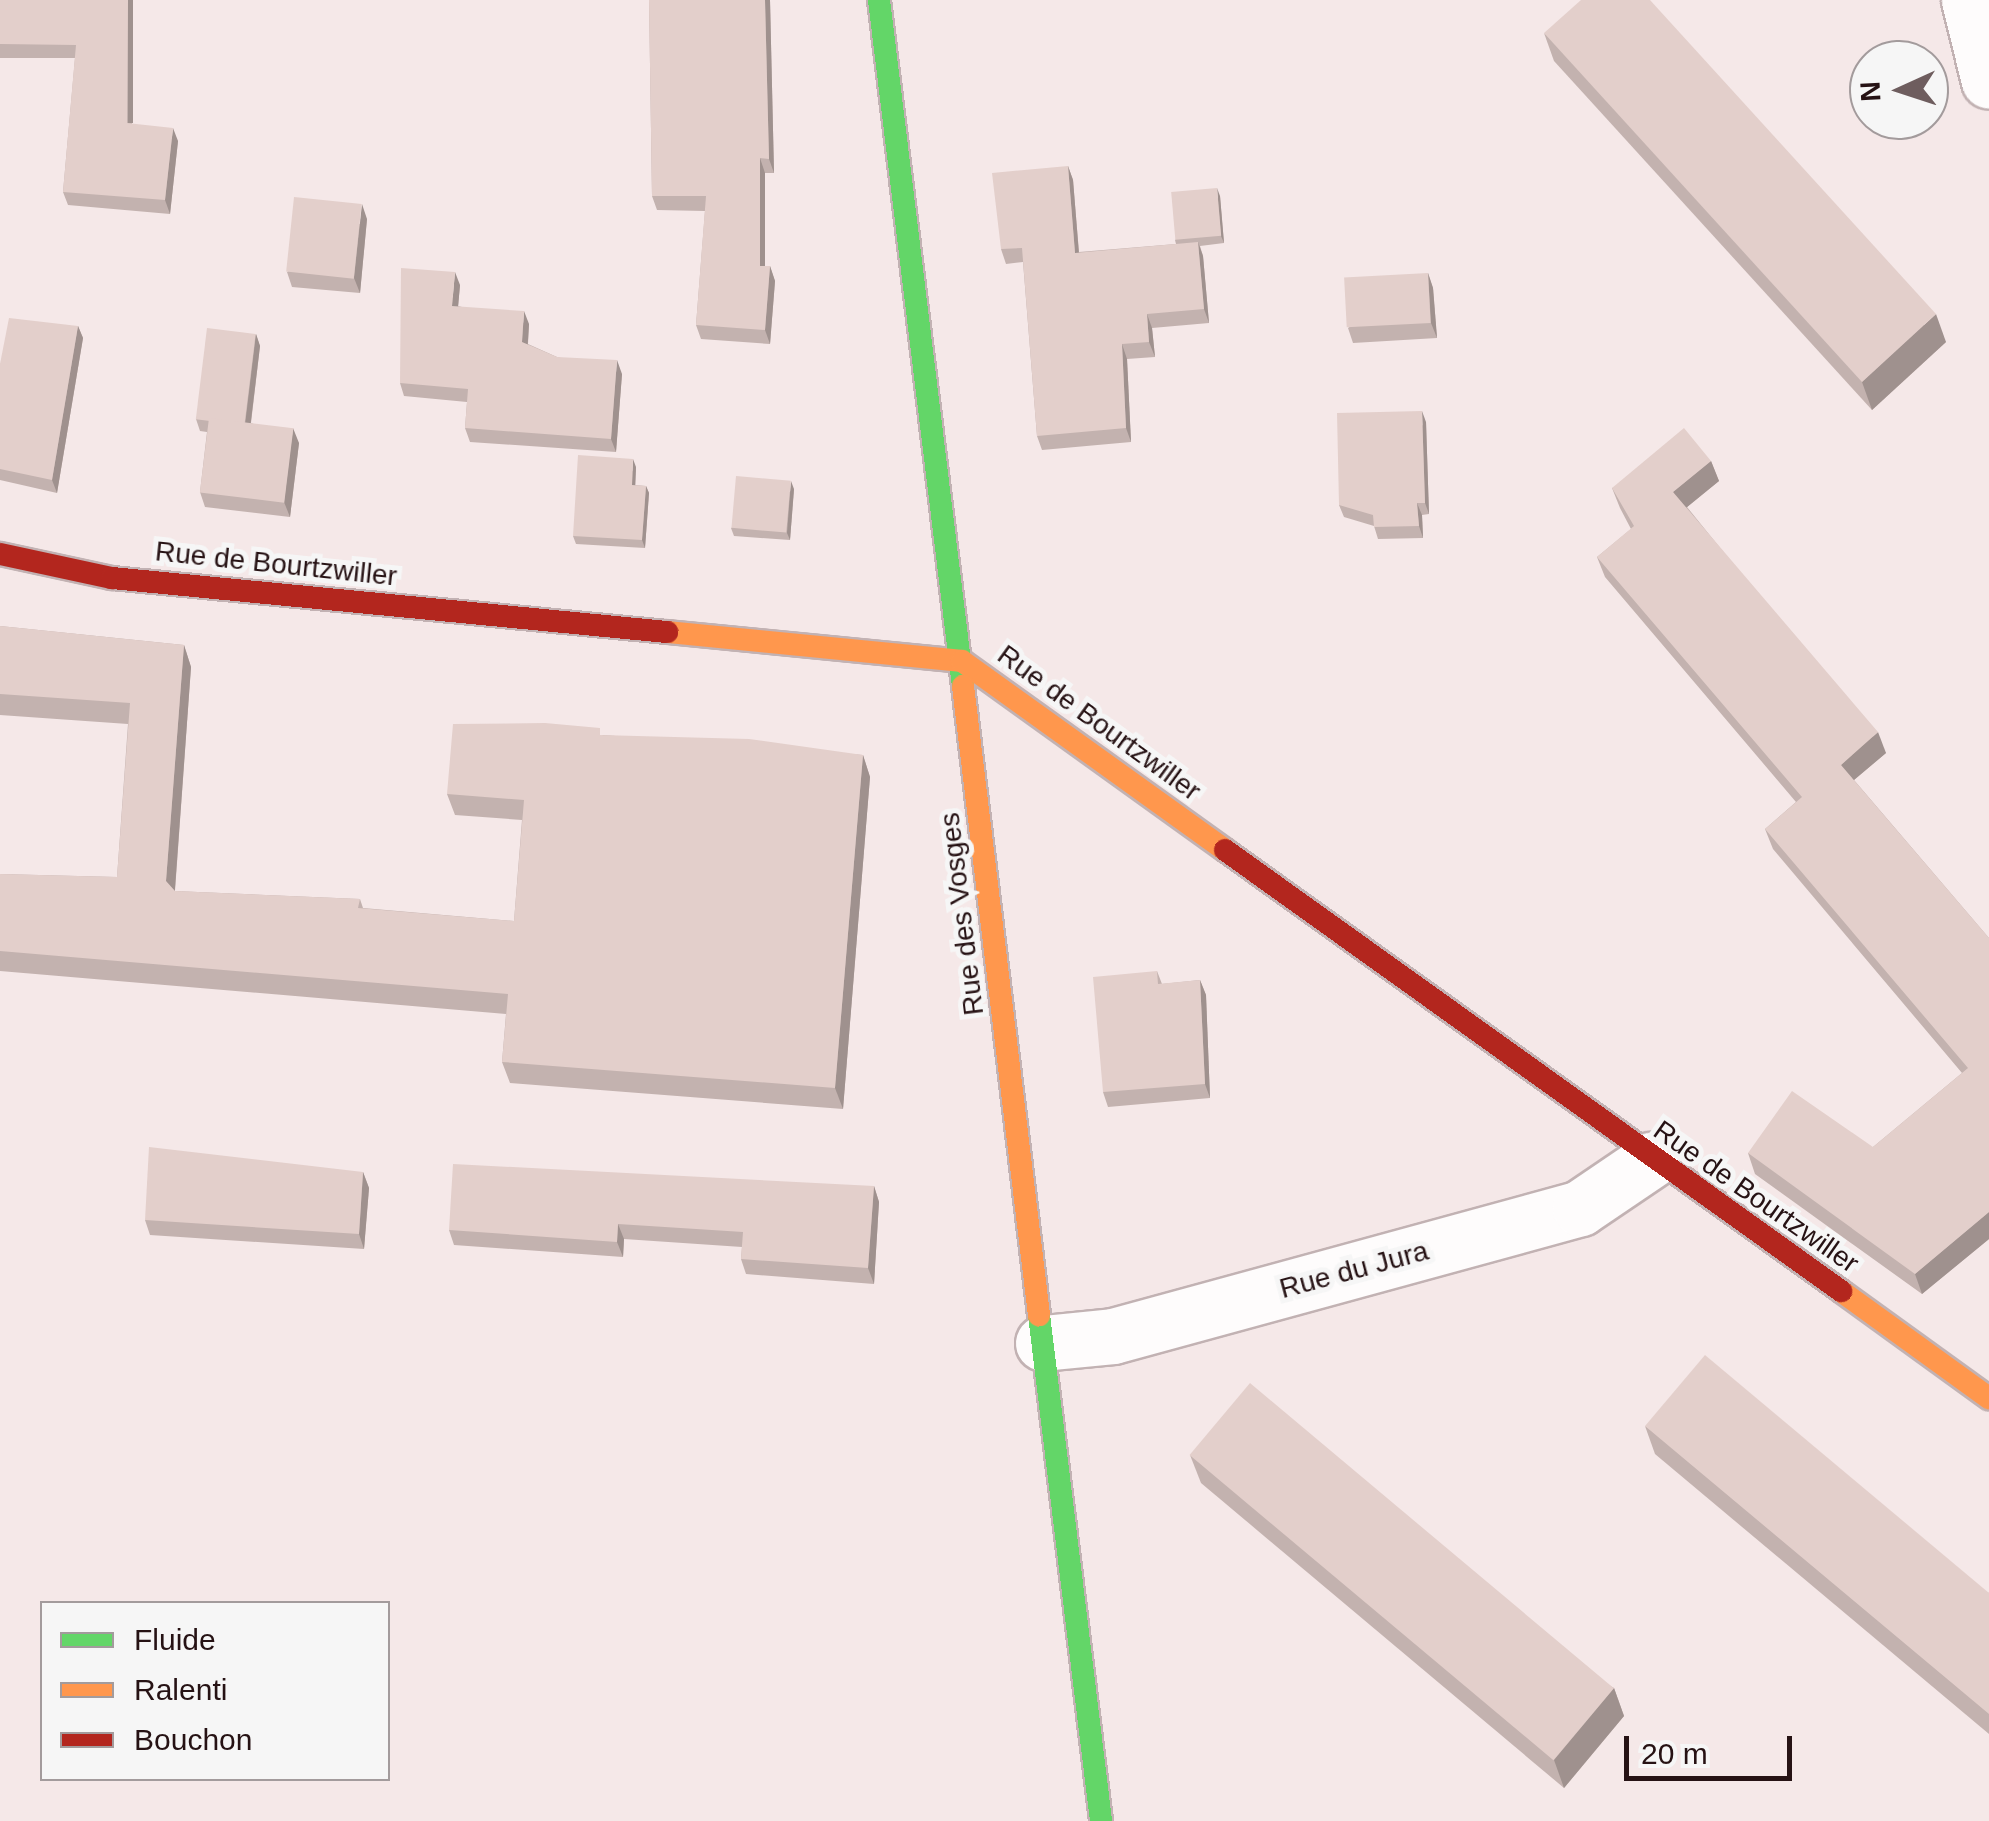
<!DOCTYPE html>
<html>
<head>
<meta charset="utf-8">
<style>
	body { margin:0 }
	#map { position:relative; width:1989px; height:1821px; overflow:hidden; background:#f5e8e8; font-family:Helvetica,sans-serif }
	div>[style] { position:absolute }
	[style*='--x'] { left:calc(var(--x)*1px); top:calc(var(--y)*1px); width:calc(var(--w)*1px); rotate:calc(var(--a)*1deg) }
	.roads { filter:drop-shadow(2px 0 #c2b2b3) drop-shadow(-2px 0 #c2b2b3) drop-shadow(0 2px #c2b2b3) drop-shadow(0 -2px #c2b2b3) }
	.street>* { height:55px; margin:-27.5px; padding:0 27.5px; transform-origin:27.5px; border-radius:27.5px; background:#fefcfc }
	.fast>* { height:22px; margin:-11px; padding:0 11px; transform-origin:11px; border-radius:11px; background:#63d668 }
	.slow>* { height:22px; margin:-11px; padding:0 11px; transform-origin:11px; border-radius:11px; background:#ff974d }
	.jam>* { height:22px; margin:-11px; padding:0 11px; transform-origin:11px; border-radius:11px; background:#b3261e }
	.wall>* { inset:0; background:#c3b2af }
	.shaded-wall>* { inset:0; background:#9f918e; transform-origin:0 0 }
	.building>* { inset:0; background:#e3cfcb; transform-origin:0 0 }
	span { translate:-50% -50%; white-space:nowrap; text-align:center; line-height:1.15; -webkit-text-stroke:10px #f6f6f6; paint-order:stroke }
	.street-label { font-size:28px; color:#261214 }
	.legend { position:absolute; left:40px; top:1601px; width:350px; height:180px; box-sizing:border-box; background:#f6f6f6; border:2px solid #a39b9c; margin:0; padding:12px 18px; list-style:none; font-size:30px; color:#261214 }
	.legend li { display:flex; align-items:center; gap:20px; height:50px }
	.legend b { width:50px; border:2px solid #a39b9c }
	.north { position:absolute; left:1849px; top:40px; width:100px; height:100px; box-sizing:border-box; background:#f6f6f6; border:2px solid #a39b9c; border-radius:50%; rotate:267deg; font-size:28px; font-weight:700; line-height:40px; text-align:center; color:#261214 }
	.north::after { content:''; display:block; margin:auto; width:35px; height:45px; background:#6e5d5e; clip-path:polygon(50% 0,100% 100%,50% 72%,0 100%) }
	.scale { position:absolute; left:1624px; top:1736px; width:168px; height:45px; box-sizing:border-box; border:5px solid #261214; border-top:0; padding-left:12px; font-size:30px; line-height:35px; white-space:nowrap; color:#261214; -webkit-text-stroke:8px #f6f6f6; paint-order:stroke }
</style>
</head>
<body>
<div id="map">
	<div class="roads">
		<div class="street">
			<i style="--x:1969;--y:0;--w:83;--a:76.1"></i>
			<i style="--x:1043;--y:1343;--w:70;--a:-5.7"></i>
			<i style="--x:1113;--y:1336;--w:484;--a:-15.3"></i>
			<i style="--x:1580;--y:1208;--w:86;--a:-34.1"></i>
		</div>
		<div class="fast">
			<i style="--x:879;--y:0;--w:691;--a:83.02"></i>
			<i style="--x:1039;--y:1315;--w:510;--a:83.01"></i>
		</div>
		<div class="slow">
			<i style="--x:667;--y:632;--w:296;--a:5.6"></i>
			<i style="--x:962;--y:661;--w:324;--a:35.7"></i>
			<i style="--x:963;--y:686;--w:634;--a:83.11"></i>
			<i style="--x:1841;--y:1291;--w:183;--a:35.9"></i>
		</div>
		<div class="jam">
			<i style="--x:0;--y:554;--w:115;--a:12.1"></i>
			<i style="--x:112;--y:578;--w:558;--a:5.56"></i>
			<i style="--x:1225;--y:850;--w:758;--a:35.6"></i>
		</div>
	</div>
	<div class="wall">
		<i style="clip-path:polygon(0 0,133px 0,132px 124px,178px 141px,170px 214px,68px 205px,63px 192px,75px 58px,0 58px)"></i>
		<i style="clip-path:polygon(649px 0,770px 0,774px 173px,765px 173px,765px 266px,770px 266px,775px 281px,770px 344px,701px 339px,696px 325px,705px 211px,657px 210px,652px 196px)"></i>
		<i style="clip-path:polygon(1544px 33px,1946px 342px,1872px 410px,1554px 61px)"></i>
		<i style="clip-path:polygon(1068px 166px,1073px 180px,1079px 252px,1176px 244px,1175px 240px,1220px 196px,1224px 243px,1200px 246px,1203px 256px,1209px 323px,1152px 328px,1155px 357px,1127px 359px,1131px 442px,1042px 450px,1037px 436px,1023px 262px,1006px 264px,1001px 249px)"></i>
		<i style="clip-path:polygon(367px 219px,360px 293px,292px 287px,287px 272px)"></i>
		<i style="clip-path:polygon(1428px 273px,1433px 288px,1437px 338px,1353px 343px,1348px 328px)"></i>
		<i style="clip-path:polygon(460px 285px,458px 306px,529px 324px,528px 344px,557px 357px,622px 374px,616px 452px,470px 442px,465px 428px,467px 402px,404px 396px,400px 383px)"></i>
		<i style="clip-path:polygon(78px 326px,83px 338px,57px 493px,0 480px,0 364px)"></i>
		<i style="clip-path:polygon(256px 334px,260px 346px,251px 423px,299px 443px,290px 517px,205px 507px,200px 492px,207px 432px,200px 431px,196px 419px)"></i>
		<i style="clip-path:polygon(1426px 422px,1429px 514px,1422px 515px,1423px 538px,1378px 539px,1374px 526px,1344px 517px,1339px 505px)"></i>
		<i style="clip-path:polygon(1711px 461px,1719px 481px,1687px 507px,1886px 753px,1854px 780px,1989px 938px,1989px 1239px,1922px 1294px,1755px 1174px,1748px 1153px,1873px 1147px,1962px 1073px,1773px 849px,1765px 829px,1796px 802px,1605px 577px,1597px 557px,1631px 529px,1620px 508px,1612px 488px)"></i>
		<i style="clip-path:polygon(636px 467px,635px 485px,646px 486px,649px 493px,645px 548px,576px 544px,573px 536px)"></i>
		<i style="clip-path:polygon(794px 489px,790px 540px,734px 536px,731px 528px)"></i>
		<i style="clip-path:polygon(0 626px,184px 645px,191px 667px,175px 891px,360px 899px,363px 908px,514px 921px,522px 820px,455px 815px,447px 794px,603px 735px,863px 755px,870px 777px,843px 1109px,510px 1083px,502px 1062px,506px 1014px,0 971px,0 874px,117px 877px,128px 724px,0 715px)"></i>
		<i style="clip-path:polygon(1157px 971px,1162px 984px,1200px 980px,1206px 995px,1210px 1098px,1108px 1107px,1103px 1092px)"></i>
		<i style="clip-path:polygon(363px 1172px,369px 1188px,364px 1249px,150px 1235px,145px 1220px)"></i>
		<i style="clip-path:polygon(874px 1186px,879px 1202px,874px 1284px,746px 1274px,741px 1259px,742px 1247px,624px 1239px,623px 1257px,454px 1245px,449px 1230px)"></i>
		<i style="clip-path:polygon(1645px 1426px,1989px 1593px,1989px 1734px,1655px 1454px)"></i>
		<i style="clip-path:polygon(1190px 1455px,1614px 1688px,1624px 1716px,1564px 1788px,1201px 1483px)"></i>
	</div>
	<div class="shaded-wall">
		<i style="left:128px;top:0;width:5px;height:123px"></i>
		<i style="clip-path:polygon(765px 0,770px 0,774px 173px,769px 159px)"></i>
		<i style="clip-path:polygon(173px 128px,178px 141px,170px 214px,165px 200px)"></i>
		<i style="clip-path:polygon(760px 158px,765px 173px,765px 280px,760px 266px)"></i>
		<i style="clip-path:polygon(1068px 166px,1073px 180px,1080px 267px,1075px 253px)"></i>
		<i style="clip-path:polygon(1217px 188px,1220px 196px,1224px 243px,1221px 236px)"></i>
		<i style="clip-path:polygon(362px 204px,367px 219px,360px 293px,354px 278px)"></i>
		<i style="clip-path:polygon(1198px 242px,1203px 256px,1209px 323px,1204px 309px)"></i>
		<i style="clip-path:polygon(770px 266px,775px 281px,770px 344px,765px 330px)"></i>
		<i style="clip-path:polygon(455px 272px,460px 285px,457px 319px,452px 306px)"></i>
		<i style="clip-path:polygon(1428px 273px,1433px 288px,1437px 338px,1431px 323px)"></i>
		<i style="clip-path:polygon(524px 311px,529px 324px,527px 355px,522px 342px)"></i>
		<i style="clip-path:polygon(1147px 314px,1152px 328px,1155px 357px,1149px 342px)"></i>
		<i style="clip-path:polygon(1936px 314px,1946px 342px,1872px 410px,1862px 382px)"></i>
		<i style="clip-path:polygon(78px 326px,83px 338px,57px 493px,52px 480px)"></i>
		<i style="clip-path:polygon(256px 334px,260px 346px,249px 437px,245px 425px)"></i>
		<i style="clip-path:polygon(1122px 344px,1127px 359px,1131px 442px,1126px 428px)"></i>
		<i style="clip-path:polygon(617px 360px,622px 374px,616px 452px,611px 439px)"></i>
		<i style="clip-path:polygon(1422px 411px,1426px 422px,1429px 514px,1425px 503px)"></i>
		<i style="clip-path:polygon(293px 428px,299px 443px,290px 517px,284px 502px)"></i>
		<i style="clip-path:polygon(633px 459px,636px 467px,635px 493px,632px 485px)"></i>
		<i style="clip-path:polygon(1711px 461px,1719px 481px,1681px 512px,1673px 492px)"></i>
		<i style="clip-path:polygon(791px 481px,794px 489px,790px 540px,787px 533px)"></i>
		<i style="clip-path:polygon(646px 486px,649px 493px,645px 548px,642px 540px)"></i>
		<i style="clip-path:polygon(1417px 503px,1422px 515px,1423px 538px,1419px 526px)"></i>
		<i style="clip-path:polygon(184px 645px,191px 667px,174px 902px,166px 881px)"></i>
		<i style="clip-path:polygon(1878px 732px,1886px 753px,1848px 785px,1841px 765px)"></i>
		<i style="clip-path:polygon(863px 755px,870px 777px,843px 1109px,835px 1088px)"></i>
		<i style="clip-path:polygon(1200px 980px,1206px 995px,1210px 1098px,1205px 1084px)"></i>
		<i style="clip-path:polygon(363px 1172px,369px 1188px,364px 1249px,359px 1234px)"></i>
		<i style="clip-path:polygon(874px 1186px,879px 1202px,874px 1284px,868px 1268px)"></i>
		<i style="clip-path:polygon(1989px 1212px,1989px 1239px,1922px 1294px,1915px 1274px)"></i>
		<i style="clip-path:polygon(618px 1224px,624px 1239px,623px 1257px,617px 1242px)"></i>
		<i style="clip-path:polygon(1614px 1688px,1624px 1716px,1564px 1788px,1554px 1760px)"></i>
	</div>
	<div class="building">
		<i style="clip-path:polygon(0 0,128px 0,127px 123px,173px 128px,165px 200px,63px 192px,76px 45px,0 44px)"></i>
		<i style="clip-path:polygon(649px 0,765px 0,769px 159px,760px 158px,760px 266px,770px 266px,765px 330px,696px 325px,706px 196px,652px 196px)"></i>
		<i style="clip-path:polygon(1581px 0,1650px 0,1936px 314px,1862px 382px,1544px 33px)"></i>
		<i style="clip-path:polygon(1068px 166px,1075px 253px,1198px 242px,1204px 309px,1147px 314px,1149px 342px,1122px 344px,1126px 428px,1037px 436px,1022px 248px,1001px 249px,992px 173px)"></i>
		<i style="left:1217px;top:188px;width:48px;height:46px;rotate:85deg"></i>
		<i style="left:294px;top:197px;width:68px;height:75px;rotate:6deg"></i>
		<i style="clip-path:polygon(401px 268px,455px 272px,452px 306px,524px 311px,522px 342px,557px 357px,617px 360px,611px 439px,465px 428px,468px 389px,400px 383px)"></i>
		<i style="left:1428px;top:273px;width:50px;height:84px;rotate:87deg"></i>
		<i style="clip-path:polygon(9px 318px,78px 326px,52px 480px,0 469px,0 364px)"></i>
		<i style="left:207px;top:328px;width:49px;height:92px;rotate:7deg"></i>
		<i style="clip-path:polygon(1422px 411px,1425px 503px,1417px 503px,1419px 526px,1374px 527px,1373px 515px,1339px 505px,1337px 413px)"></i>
		<i style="left:209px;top:418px;width:85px;height:75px;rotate:7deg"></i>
		<i style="clip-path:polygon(1684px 428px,1711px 461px,1673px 492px,1878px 732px,1841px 765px,1989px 938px,1989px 1212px,1915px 1274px,1748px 1153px,1792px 1091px,1873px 1147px,1968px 1068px,1765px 829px,1802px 797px,1597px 557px,1634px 526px,1612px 488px)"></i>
		<i style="clip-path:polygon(578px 455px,633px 459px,632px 485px,646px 486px,642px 540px,573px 536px)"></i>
		<i style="left:736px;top:476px;width:55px;height:52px;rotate:5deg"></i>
		<i style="clip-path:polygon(0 626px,184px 645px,166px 881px,175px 891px,360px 899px,358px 908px,514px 921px,524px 800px,447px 794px,453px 724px,545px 723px,600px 728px,600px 735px,749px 739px,863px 755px,835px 1088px,502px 1062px,508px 994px,0 951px,0 874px,117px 877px,130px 703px,0 694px)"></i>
		<i style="clip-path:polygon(1157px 971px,1158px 984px,1200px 980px,1205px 1084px,1103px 1092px,1093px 977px)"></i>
		<i style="clip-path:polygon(149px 1147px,363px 1172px,359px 1234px,145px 1220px)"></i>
		<i style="clip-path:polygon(453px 1164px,874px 1186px,868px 1268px,741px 1259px,743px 1232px,618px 1224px,617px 1242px,449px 1230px)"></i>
		<i style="clip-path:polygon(1705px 1355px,1989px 1593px,1989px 1714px,1645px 1426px)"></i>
		<i style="left:1250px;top:1383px;width:475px;height:94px;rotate:40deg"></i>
	</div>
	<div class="street-label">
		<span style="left:276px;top:564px;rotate:6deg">Rue de Bourtzwiller</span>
		<span style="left:1099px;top:723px;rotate:36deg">Rue de Bourtzwiller</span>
		<span style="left:962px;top:914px;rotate:-97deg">Rue des Vosges</span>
		<span style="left:1756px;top:1197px;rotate:35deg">Rue de Bourtzwiller</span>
		<span style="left:1354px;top:1270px;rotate:-15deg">Rue du Jura</span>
	</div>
	<ul class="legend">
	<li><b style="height:12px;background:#63d668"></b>Fluide</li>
	<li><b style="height:12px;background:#ff974d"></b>Ralenti</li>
	<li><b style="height:12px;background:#b3261e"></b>Bouchon</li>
	</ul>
	<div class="north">N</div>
	<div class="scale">20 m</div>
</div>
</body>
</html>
